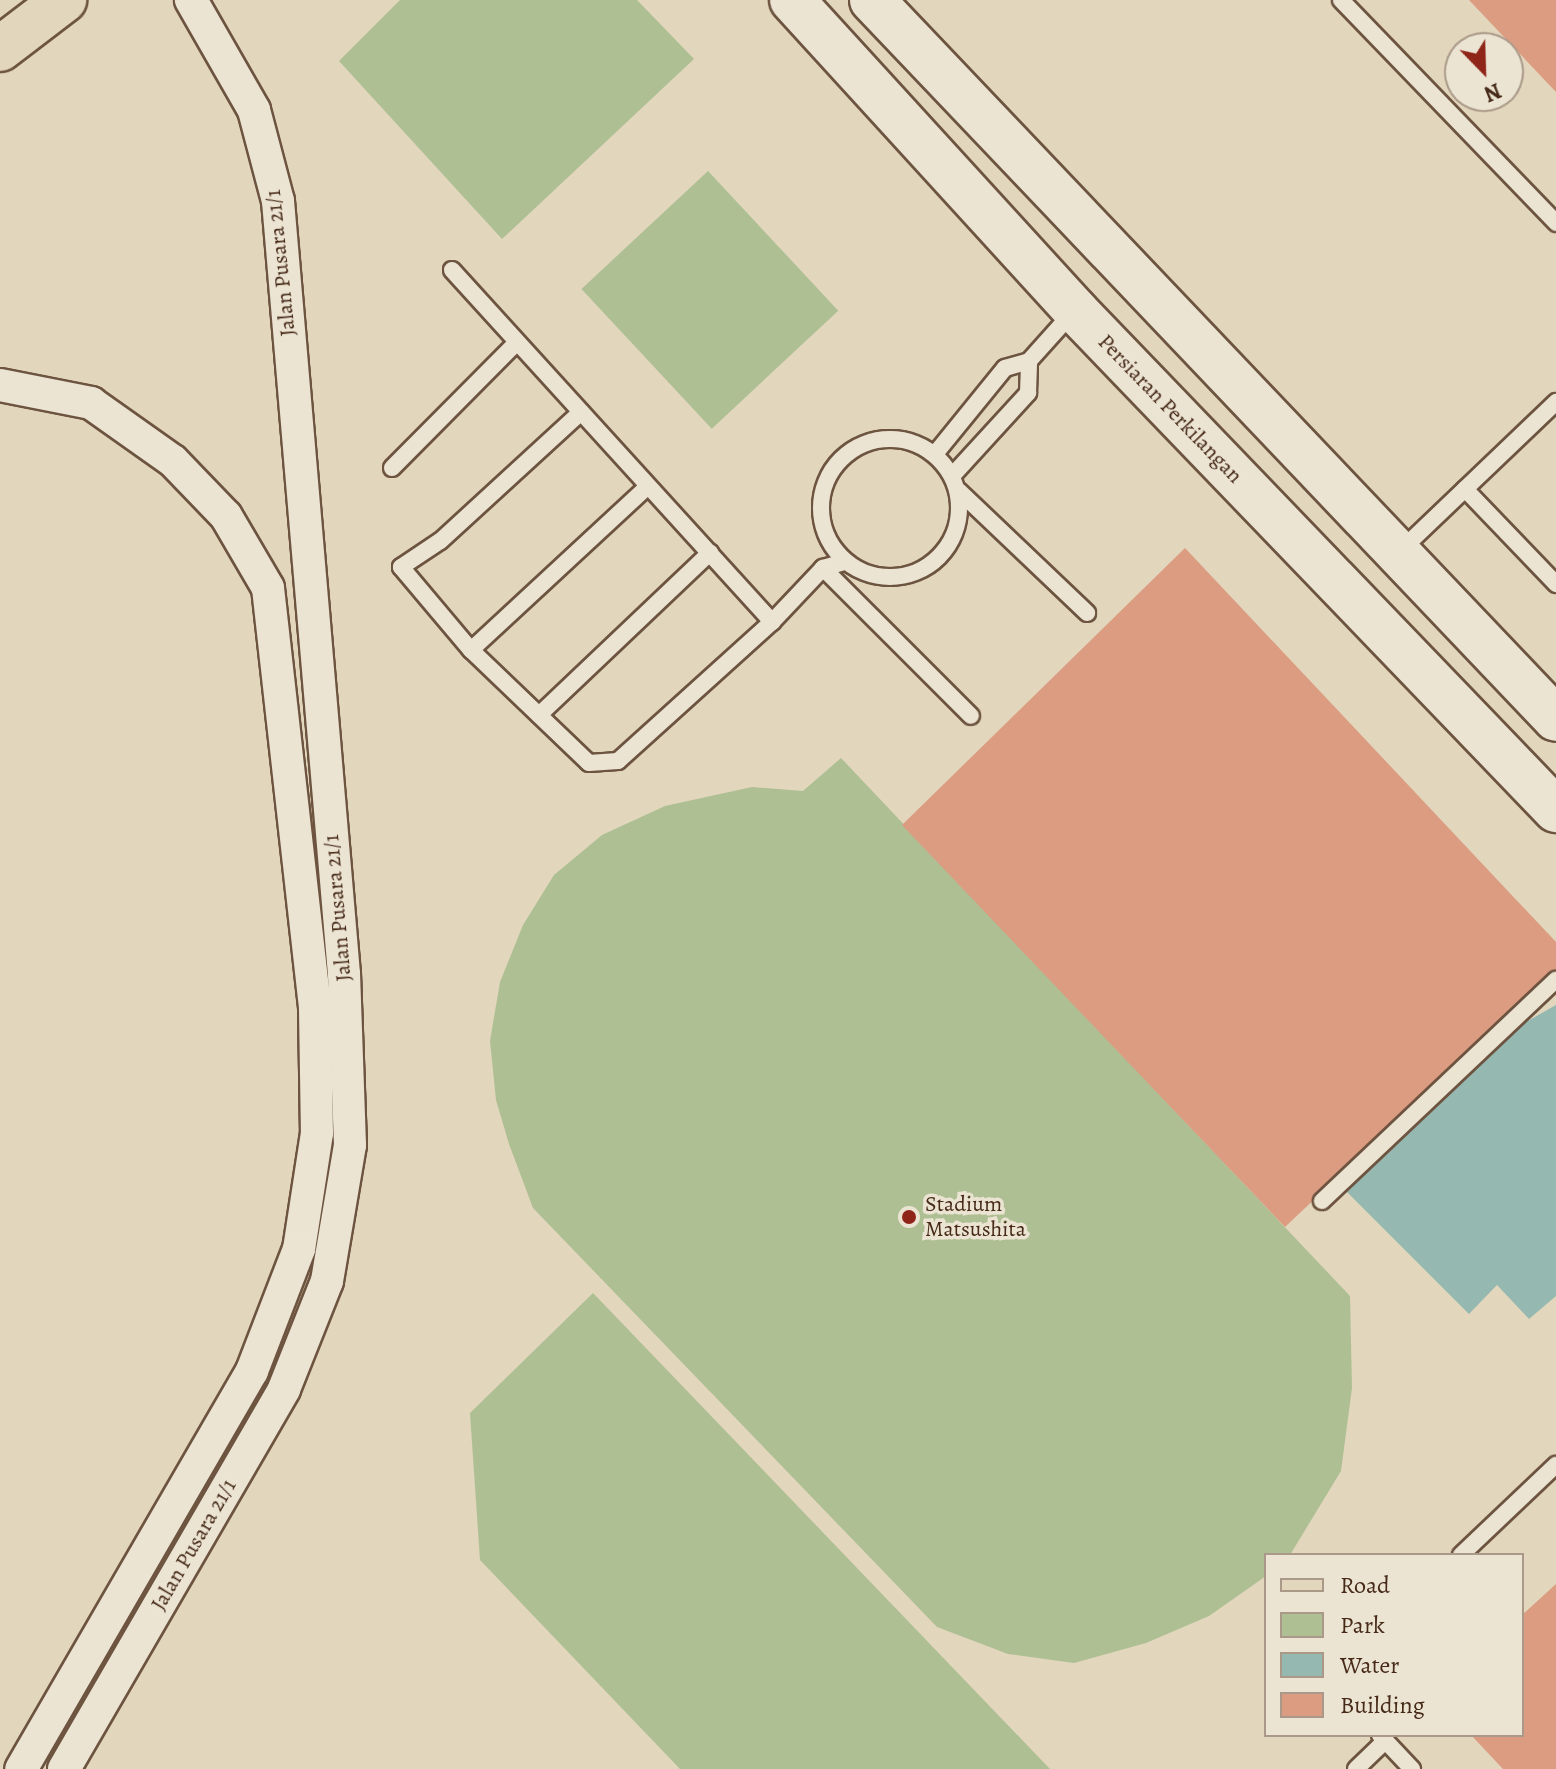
<!DOCTYPE html>
<html>
<head>
<meta charset="utf-8">
<style>
	body { margin:0 }
	#map { position:relative; width:1556px; height:1769px; overflow:hidden; background:#e2d6bc; font-family:Alegreya,serif }
	div>[style] { position:absolute }
	[style*='--x'] { left:calc(var(--x)*1px); top:calc(var(--y)*1px); width:calc(var(--w)*1px); rotate:calc(var(--a)*1deg) }
	.green>* { inset:0; background:#aebf94; transform-origin:0 0 }
	.water>* { inset:0; background:#95b9b1 }
	.building>* { inset:0; background:#db9c81 }
	.roads { filter:drop-shadow(2px 0 #6d5440) drop-shadow(-2px 0 #6d5440) drop-shadow(0 2px #6d5440) drop-shadow(0 -2px #6d5440) }
	.service>* { height:16px; margin:-8px; padding:0 8px; transform-origin:8px; border-radius:8px; background:#ece4d3 }
	.service>.ring { margin:-8px; padding:0; box-sizing:content-box; background:none; border:16px solid #ece4d3; border-radius:50% }
	.minor>* { height:32px; margin:-16px; padding:0 16px; transform-origin:16px; border-radius:16px; background:#ece4d3 }
	.secondary>* { height:44px; margin:-22px; padding:0 22px; transform-origin:22px; border-radius:22px; background:#ece4d3 }
	.primary>* { height:44px; margin:-22px; padding:0 22px; transform-origin:22px; border-radius:22px; background:#e2d6bc }
	.dots>* { width:22px; height:22px; translate:-50% -50%; box-sizing:border-box; border:4px solid #ece4d3; border-radius:50% }
	span { translate:-50% -50%; white-space:nowrap; text-align:center; line-height:1.15; -webkit-text-stroke:7px #ece4d3; paint-order:stroke }
	.street-label { font-size:22px; color:#462917 }
	.poi-label { font-size:22px; color:#462917 }
	.left { translate:0 -50%; text-align:left }
	.legend { position:absolute; left:1264px; top:1553px; width:260px; height:184px; box-sizing:border-box; background:#ece4d3; border:2px solid #a98; margin:0; padding:10px 14px; list-style:none; font-size:24px; color:#462917 }
	.legend li { display:flex; align-items:center; gap:16px; height:40px }
	.legend b { width:40px; border:2px solid #a98 }
	.north { position:absolute; left:1444px; top:32px; width:80px; height:80px; box-sizing:border-box; background:#ece4d3; border:2px solid #a98; border-radius:50%; rotate:157deg; font-size:22px; font-weight:700; line-height:32px; text-align:center; color:#462917 }
	.north::after { content:''; display:block; margin:auto; width:28px; height:36px; background:#8f2418; clip-path:polygon(50% 0,100% 100%,50% 72%,0 100%) }
</style>
</head>
<body>
<div id="map">
	<div class="green">
		<i style="clip-path:polygon(400px 0,637px 0,694px 59px,502px 239px,339px 61px)"></i>
		<i style="left:708px;top:171px;width:191px;height:173px;rotate:47deg"></i>
		<i style="clip-path:polygon(841px 758px,1350px 1296px,1352px 1388px,1341px 1471px,1290px 1555px,1266px 1555px,1266px 1576px,1209px 1616px,1146px 1643px,1074px 1663px,1008px 1654px,937px 1627px,533px 1208px,509px 1144px,496px 1100px,490px 1041px,500px 982px,523px 925px,554px 875px,602px 835px,665px 806px,752px 787px,803px 791px)"></i>
		<i style="clip-path:polygon(593px 1293px,1050px 1769px,680px 1769px,480px 1560px,470px 1413px)"></i>
	</div>
	<div class="water">
		<i style="clip-path:polygon(1556px 1005px,1556px 1296px,1529px 1319px,1497px 1285px,1469px 1314px,1341px 1186px,1517px 1027px)"></i>
	</div>
	<div class="building">
		<i style="clip-path:polygon(1469px 0,1556px 0,1556px 92px)"></i>
		<i style="clip-path:polygon(1185px 548px,1556px 942px,1556px 971px,1285px 1227px,902px 825px)"></i>
		<i style="clip-path:polygon(1556px 1584px,1556px 1769px,1503px 1769px,1471px 1735px,1522px 1735px,1522px 1615px)"></i>
	</div>
	<div class="roads">
		<div class="service">
			<i style="--x:1341;--y:0;--w:310;--a:46"></i>
			<i style="--x:452;--y:270;--w:476;--a:47.7"></i>
			<i style="--x:581;--y:412;--w:191;--a:137.5"></i>
			<i style="--x:440;--y:541;--w:47;--a:146.3"></i>
			<i style="--x:401;--y:567;--w:109;--a:49.9"></i>
			<i style="--x:471;--y:650;--w:163;--a:43.8"></i>
			<i style="--x:589;--y:763;--w:29;--a:-4"></i>
			<i style="--x:618;--y:761;--w:207;--a:-42.1"></i>
			<i style="--x:772;--y:622;--w:74;--a:-46.6"></i>
			<i style="--x:823;--y:568;--w:22;--a:-16"></i>
			<i class="ring" style="left:821px;top:439px;width:122px;height:122px"></i>
			<i style="--x:935;--y:454;--w:111;--a:-50.9"></i>
			<i style="--x:1005;--y:368;--w:25;--a:-16"></i>
			<i style="--x:1029;--y:361;--w:66;--a:-48.1"></i>
			<i style="--x:392;--y:468;--w:177;--a:-45.2"></i>
			<i style="--x:952;--y:476;--w:113;--a:-47.5"></i>
			<i style="--x:1028;--y:393;--w:32;--a:-88"></i>
			<i style="--x:1465;--y:489;--w:132;--a:46.2"></i>
			<i style="--x:959;--y:491;--w:177;--a:43.6"></i>
			<i style="--x:1398;--y:553;--w:219;--a:-43.7"></i>
			<i style="--x:823;--y:568;--w:209;--a:45"></i>
			<i style="--x:471;--y:650;--w:241;--a:-42.8"></i>
			<i style="--x:539;--y:715;--w:236;--a:-43.5"></i>
			<i style="--x:1322;--y:1201;--w:322;--a:-43.4"></i>
			<i style="--x:1461;--y:1555;--w:131;--a:-43.5"></i>
			<i style="--x:1380;--y:1735;--w:47;--a:46.7"></i>
			<i style="--x:1356;--y:1769;--w:40;--a:-44"></i>
		</div>
		<div class="minor">
			<i style="--x:0;--y:385;--w:93;--a:11.2"></i>
			<i style="--x:91;--y:403;--w:100;--a:35.3"></i>
			<i style="--x:173;--y:461;--w:76;--a:46.1"></i>
			<i style="--x:226;--y:516;--w:83;--a:59.7"></i>
			<i style="--x:268;--y:588;--w:424;--a:83.6"></i>
			<i style="--x:315;--y:1009;--w:124;--a:89.1"></i>
			<i style="--x:317;--y:1133;--w:117;--a:98.8"></i>
			<i style="--x:299;--y:1249;--w:131;--a:111.1"></i>
			<i style="--x:252;--y:1371;--w:460;--a:120.1"></i>
			<i style="--x:64;--y:1769;--w:439;--a:-59.9"></i>
			<i style="--x:284;--y:1389;--w:116;--a:-68.3"></i>
			<i style="--x:327;--y:1281;--w:138;--a:-80.4"></i>
			<i style="--x:350;--y:1145;--w:171;--a:-92"></i>
			<i style="--x:344;--y:974;--w:776;--a:-94.88"></i>
			<i style="--x:278;--y:201;--w:94;--a:-104.8"></i>
			<i style="--x:254;--y:110;--w:127;--a:-119.8"></i>
		</div>
		<div class="secondary">
			<i style="--x:792;--y:0;--w:420;--a:47.6"></i>
			<i style="--x:1075;--y:310;--w:694;--a:46.11"></i>
			<i style="--x:872;--y:0;--w:992;--a:46.43"></i>
		</div>
		<div class="primary">
			<i style="--x:0;--y:49;--w:81;--a:-37.4"></i>
		</div>
	</div>
	<div class="dots">
		<i style="left:909px;top:1217px;background:#8f2418"></i>
	</div>
	<div class="street-label">
		<span style="left:281px;top:263px;rotate:-96deg">Jalan Pusara 21/1</span>
		<span style="left:1170px;top:409px;rotate:46deg">Persiaran Perkilangan</span>
		<span style="left:338px;top:908px;rotate:-95deg">Jalan Pusara 21/1</span>
		<span style="left:194px;top:1545px;rotate:-60deg">Jalan Pusara 21/1</span>
	</div>
	<div class="poi-label">
		<span class="left" style="left:925px;top:1217px">Stadium<br>Matsushita</span>
	</div>
	<ul class="legend">
	<li><b style="height:10px;background:#e2d6bc"></b>Road</li>
	<li><b style="height:22px;background:#aebf94"></b>Park</li>
	<li><b style="height:22px;background:#95b9b1"></b>Water</li>
	<li><b style="height:22px;background:#db9c81"></b>Building</li>
	</ul>
	<div class="north">N</div>
</div>
</body>
</html>
